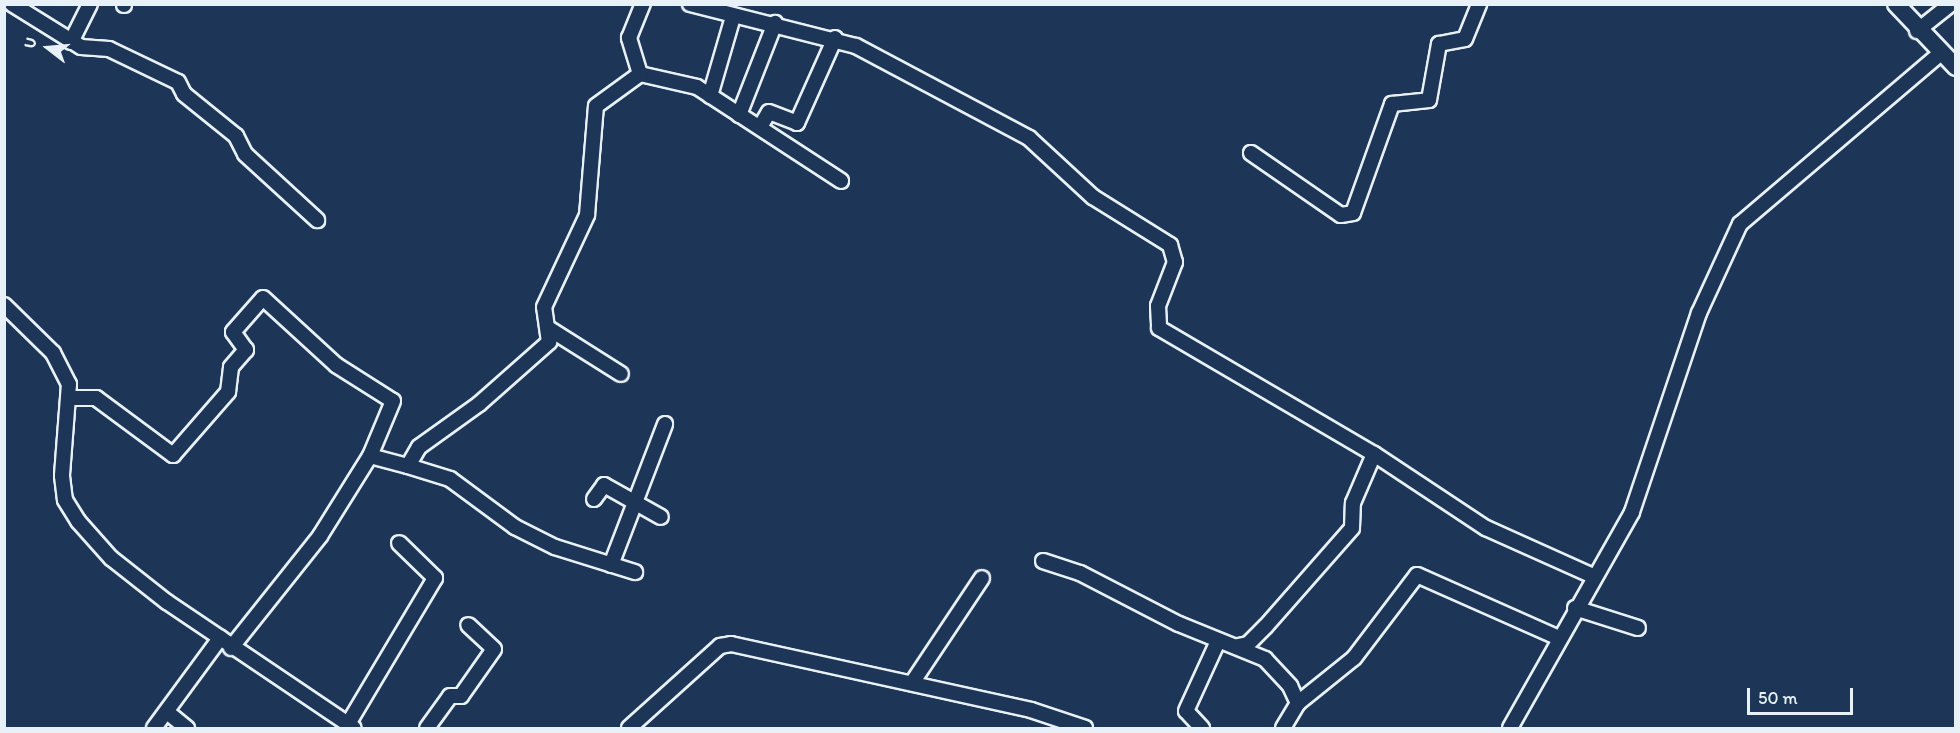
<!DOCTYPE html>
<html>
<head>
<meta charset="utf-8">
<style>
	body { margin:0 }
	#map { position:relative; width:1960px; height:733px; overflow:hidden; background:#1d3557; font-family:Itim,sans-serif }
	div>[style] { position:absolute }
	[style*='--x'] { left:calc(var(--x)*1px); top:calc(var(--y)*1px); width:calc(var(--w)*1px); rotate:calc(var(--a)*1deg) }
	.roads { filter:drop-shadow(2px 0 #e8f1f8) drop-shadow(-2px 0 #e8f1f8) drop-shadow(0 2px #e8f1f8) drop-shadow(0 -2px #e8f1f8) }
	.minor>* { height:14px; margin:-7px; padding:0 7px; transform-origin:7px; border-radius:7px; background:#1d3557 }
	.tertiary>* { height:16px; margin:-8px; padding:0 8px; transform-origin:8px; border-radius:8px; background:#1d3557 }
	span { translate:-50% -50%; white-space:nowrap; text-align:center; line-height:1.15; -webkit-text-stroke:5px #1d3557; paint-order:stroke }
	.frame { position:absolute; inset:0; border:6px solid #e8f1f8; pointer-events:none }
	.north { position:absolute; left:18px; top:18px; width:60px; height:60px; -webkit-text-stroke:4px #1d3557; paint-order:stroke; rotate:286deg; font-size:16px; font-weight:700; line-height:24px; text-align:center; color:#e8f1f8 }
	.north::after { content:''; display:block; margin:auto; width:21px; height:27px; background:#e8f1f8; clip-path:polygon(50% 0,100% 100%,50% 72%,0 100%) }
	.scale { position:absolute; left:1747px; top:688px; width:106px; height:27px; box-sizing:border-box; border:3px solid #e8f1f8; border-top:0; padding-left:8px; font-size:18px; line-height:21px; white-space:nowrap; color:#e8f1f8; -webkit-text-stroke:4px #1d3557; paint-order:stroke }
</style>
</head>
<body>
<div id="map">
	<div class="roads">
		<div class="minor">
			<i style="--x:12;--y:4;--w:81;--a:31.9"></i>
			<i style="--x:81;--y:47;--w:28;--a:4"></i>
			<i style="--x:109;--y:49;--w:76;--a:25.6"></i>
			<i style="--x:178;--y:82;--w:13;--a:63"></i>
			<i style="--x:184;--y:94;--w:67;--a:38.9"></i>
			<i style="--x:236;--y:136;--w:20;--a:63"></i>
			<i style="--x:245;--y:154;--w:98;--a:42.5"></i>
			<i style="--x:690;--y:4;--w:171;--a:14.2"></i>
			<i style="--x:856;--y:46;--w:196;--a:28"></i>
			<i style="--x:1029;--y:138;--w:87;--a:42.7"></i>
			<i style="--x:1093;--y:197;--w:91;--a:31.9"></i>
			<i style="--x:1170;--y:245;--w:18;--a:74"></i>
			<i style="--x:1175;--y:262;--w:47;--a:111.1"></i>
			<i style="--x:1158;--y:306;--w:22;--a:87"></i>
			<i style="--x:1159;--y:328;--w:249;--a:30.4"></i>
			<i style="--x:1374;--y:454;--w:134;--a:33.5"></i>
			<i style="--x:1486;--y:528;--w:117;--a:24.2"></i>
			<i style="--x:124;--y:5;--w:1;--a:-90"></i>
			<i style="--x:1917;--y:31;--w:43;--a:-38.5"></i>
			<i style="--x:71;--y:42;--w:42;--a:-63.4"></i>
			<i style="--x:640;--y:74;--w:58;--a:12.8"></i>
			<i style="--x:697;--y:87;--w:172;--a:33.1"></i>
			<i style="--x:710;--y:96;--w:82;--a:-73.8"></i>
			<i style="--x:739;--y:115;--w:99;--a:-68.6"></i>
			<i style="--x:760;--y:127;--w:17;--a:-59"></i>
			<i style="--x:769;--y:112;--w:30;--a:21"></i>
			<i style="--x:797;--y:123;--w:93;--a:-65.9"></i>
			<i style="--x:1251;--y:153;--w:109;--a:34.6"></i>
			<i style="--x:1341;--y:215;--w:12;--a:-9"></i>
			<i style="--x:1353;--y:213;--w:116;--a:-70.3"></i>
			<i style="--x:1392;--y:104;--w:37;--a:-6"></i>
			<i style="--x:1429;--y:100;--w:57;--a:-79.9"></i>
			<i style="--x:1439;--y:44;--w:26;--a:-11"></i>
			<i style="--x:1465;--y:39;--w:38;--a:-68"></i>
			<i style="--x:4;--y:305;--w:69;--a:44.4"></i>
			<i style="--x:53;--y:353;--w:35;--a:63"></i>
			<i style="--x:69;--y:384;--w:92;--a:94.4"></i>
			<i style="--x:62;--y:476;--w:24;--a:83"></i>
			<i style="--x:65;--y:500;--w:25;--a:58"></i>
			<i style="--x:78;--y:521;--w:50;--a:48.3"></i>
			<i style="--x:111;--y:558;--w:71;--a:38.2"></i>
			<i style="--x:167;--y:602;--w:225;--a:34"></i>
			<i style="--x:548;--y:328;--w:86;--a:32.2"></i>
			<i style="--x:71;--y:398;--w:25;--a:0"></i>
			<i style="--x:96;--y:398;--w:96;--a:36.5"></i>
			<i style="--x:173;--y:455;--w:84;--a:-48.9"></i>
			<i style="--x:228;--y:392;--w:25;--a:-83"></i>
			<i style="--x:231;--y:367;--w:23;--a:-49"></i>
			<i style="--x:246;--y:350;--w:22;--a:-126"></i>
			<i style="--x:233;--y:332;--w:45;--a:-48.6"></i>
			<i style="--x:263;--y:298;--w:99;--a:42.5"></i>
			<i style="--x:336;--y:365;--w:67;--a:32.3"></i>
			<i style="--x:393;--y:401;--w:60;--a:112.7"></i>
			<i style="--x:370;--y:456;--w:39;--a:15"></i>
			<i style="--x:408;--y:466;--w:22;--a:-60"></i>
			<i style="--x:419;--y:447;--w:74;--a:-35.6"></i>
			<i style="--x:479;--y:404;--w:94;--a:-41.5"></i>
			<i style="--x:549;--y:342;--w:35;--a:-98"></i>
			<i style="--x:544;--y:307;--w:102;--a:-64.9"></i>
			<i style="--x:587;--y:215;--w:109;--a:-85.3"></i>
			<i style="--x:596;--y:106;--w:54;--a:-36"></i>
			<i style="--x:640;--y:74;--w:38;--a:-107"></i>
			<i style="--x:629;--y:38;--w:37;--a:-68"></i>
			<i style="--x:408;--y:466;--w:44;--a:17.2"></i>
			<i style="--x:450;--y:479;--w:81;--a:36.4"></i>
			<i style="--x:515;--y:527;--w:45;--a:26.6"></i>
			<i style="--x:555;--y:547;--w:84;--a:17.4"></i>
			<i style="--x:594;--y:499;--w:17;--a:-54"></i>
			<i style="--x:604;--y:485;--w:65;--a:29.3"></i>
			<i style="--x:1043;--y:561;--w:39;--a:18"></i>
			<i style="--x:1080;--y:573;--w:111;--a:27.3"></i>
			<i style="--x:1179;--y:624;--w:93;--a:22.1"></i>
			<i style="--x:1265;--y:659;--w:37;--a:47"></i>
			<i style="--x:1290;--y:686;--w:19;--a:65"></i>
			<i style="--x:1298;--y:703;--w:29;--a:121"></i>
			<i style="--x:611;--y:565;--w:151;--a:-69"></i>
			<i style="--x:1575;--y:608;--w:66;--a:17.6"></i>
			<i style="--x:1238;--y:646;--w:10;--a:-11"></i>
			<i style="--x:1248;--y:644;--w:25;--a:-45"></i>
			<i style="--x:1266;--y:626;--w:130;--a:-48.7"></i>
			<i style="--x:1352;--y:528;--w:25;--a:-88"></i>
			<i style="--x:1353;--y:503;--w:53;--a:-66.8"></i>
			<i style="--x:231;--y:648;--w:143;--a:-51.5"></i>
			<i style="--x:320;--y:536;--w:94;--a:-58"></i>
			<i style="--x:912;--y:683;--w:126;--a:-56.3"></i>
			<i style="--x:1298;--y:703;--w:72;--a:-38.8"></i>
			<i style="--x:1354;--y:658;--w:104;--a:-52.8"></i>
			<i style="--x:1417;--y:575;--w:155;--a:23.9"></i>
			<i style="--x:167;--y:712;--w:26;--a:39"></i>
			<i style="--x:348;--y:724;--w:170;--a:-59.2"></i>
			<i style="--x:435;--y:578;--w:50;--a:-135.8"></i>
			<i style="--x:154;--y:728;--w:112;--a:-53.7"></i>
			<i style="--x:427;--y:728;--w:39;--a:-54"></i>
			<i style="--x:450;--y:696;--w:11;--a:0"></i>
			<i style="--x:461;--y:696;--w:57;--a:-54.9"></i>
			<i style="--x:494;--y:649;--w:35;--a:-137"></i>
			<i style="--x:629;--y:728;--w:122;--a:-42"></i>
			<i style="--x:720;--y:646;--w:11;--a:-10"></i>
			<i style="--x:731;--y:644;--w:307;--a:12.4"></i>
			<i style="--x:1031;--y:710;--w:57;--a:18.4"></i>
			<i style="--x:1202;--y:728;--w:23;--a:-133"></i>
			<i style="--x:1186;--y:711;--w:77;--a:-65.4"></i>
			<i style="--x:1510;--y:728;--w:248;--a:-60.5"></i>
			<i style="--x:1632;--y:512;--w:210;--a:-71.4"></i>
			<i style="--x:1699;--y:313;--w:98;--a:-65.3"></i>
			<i style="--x:1740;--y:224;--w:264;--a:-40.4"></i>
		</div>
		<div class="tertiary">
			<i style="--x:1896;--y:4;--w:87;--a:46.4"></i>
		</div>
	</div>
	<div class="frame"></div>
	<div class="north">U</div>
	<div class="scale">50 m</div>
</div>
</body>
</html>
